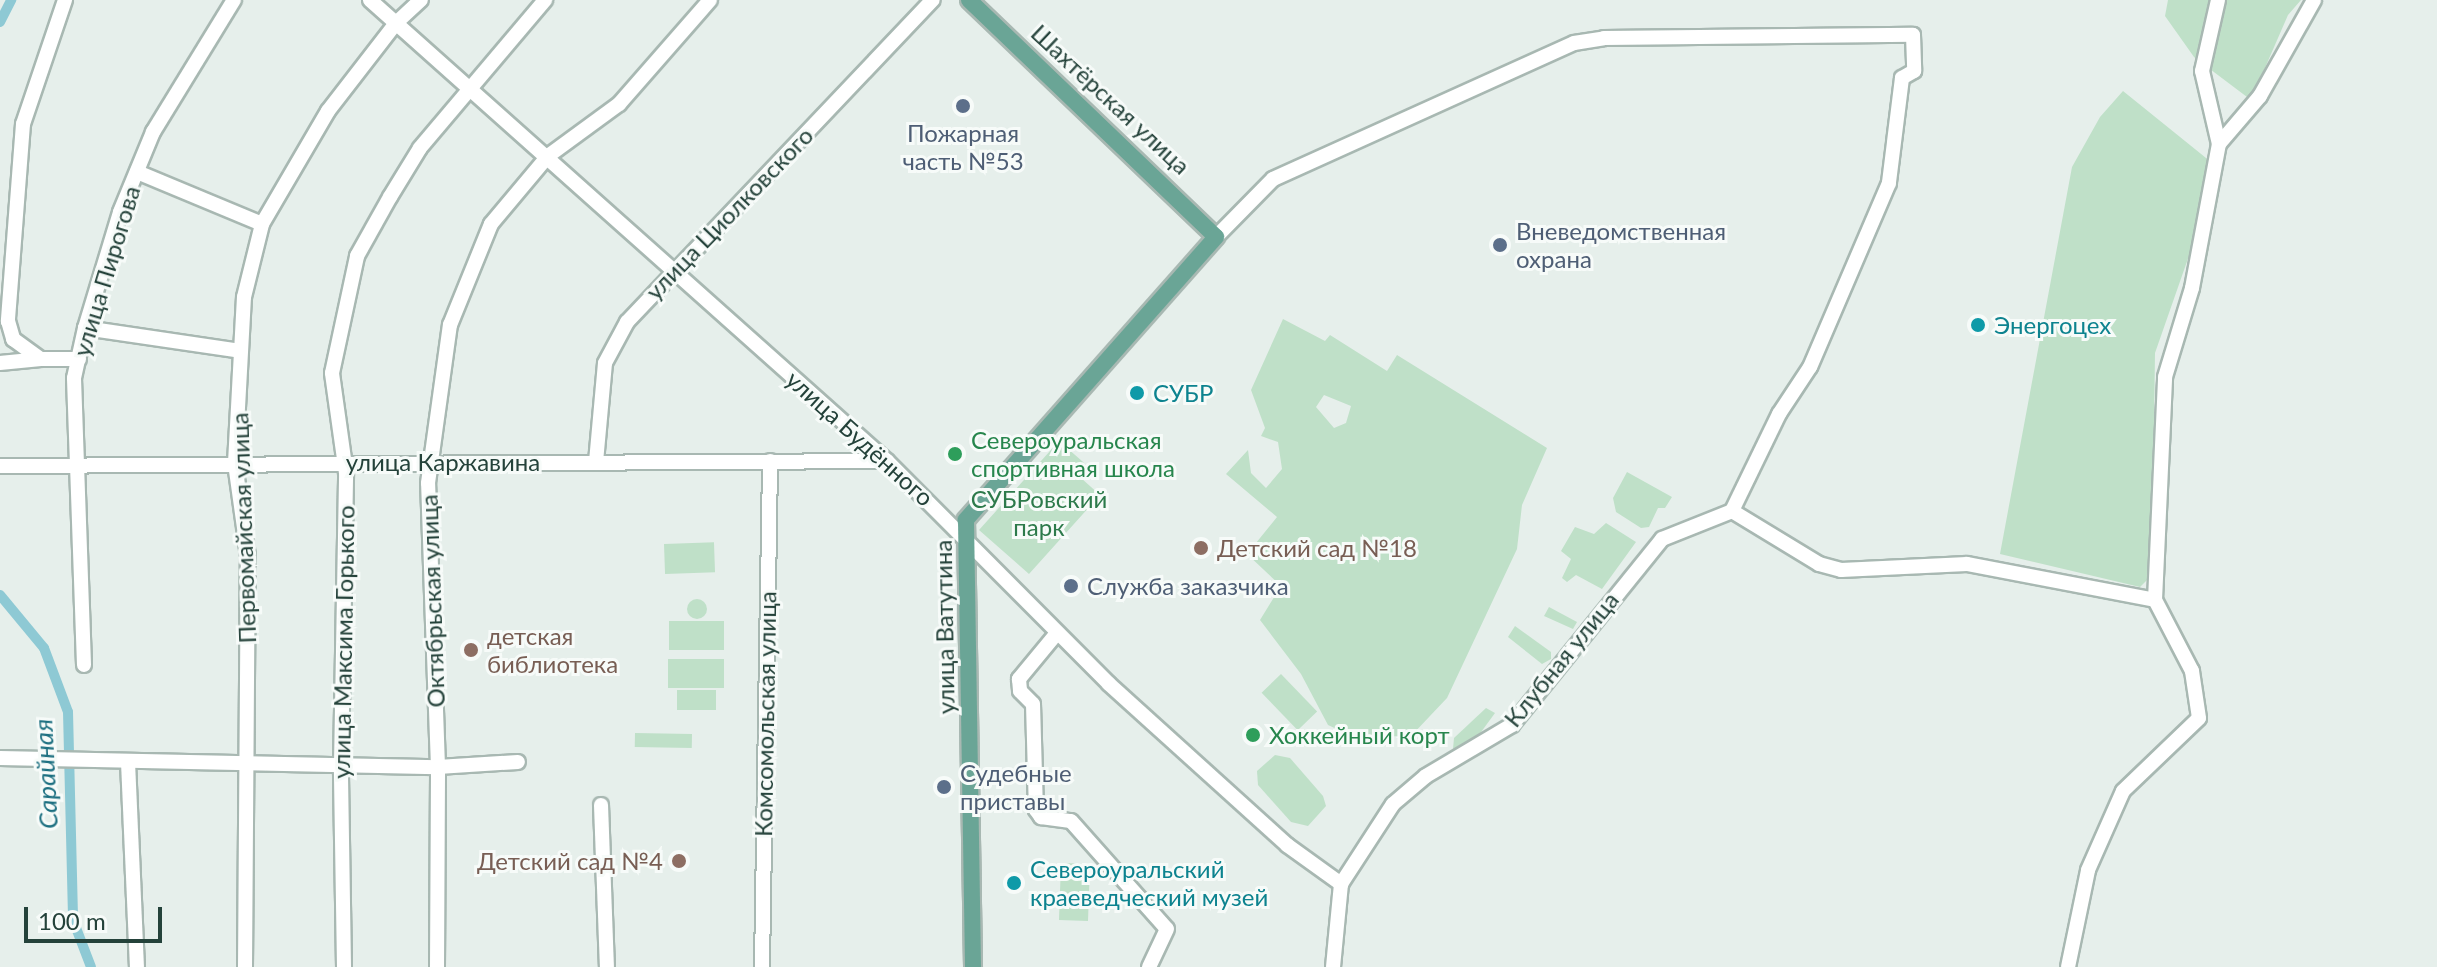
<!DOCTYPE html>
<html>
<head>
<meta charset="utf-8">
<style>
	body { margin:0 }
	#map { position:relative; width:2437px; height:967px; overflow:hidden; background:#e6efeb; font-family:Lato,sans-serif }
	div>[style] { position:absolute }
	[style*='--x'] { left:calc(var(--x)*1px); top:calc(var(--y)*1px); width:calc(var(--w)*1px); rotate:calc(var(--a)*1deg) }
	.green>* { inset:0; background:#bfe0c8; transform-origin:0 0 }
	.round { border-radius:50% }
	.canal>* { height:10px; margin:-5px; padding:0 5px; transform-origin:5px; border-radius:5px; background:#8ec9d4 }
	.roads { filter:drop-shadow(2px 0 #a8b8b2) drop-shadow(-2px 0 #a8b8b2) drop-shadow(0 2px #a8b8b2) drop-shadow(0 -2px #a8b8b2) }
	.minor>* { height:14px; margin:-7px; padding:0 7px; transform-origin:7px; border-radius:7px; background:#fff }
	.major>* { height:16px; margin:-8px; padding:0 8px; transform-origin:8px; border-radius:8px; background:#6aa596 }
	.dots>* { width:22px; height:22px; translate:-50% -50%; box-sizing:border-box; border:4px solid #f7fbf9; border-radius:50% }
	span { translate:-50% -50%; white-space:nowrap; text-align:center; line-height:1.15; -webkit-text-stroke:6px #f7fbf9; paint-order:stroke }
	.street-label { font-size:24px; color:#24423a }
	.service-label { font-size:24px; color:#4e5e75 }
	.left { translate:0 -50%; text-align:left }
	.culture-label { font-size:24px; color:#0d838f }
	.leisure-label { font-size:24px; color:#27864d }
	.park-label { font-size:24px; color:#2d7a4b }
	.education-label { font-size:24px; color:#785e54 }
	.right { translate:-100% -50%; text-align:right }
	.water-label { font-size:26px; color:#1c6f80; font-style:italic }
	.scale { position:absolute; left:24px; top:907px; width:138px; height:36px; box-sizing:border-box; border:4px solid #24423a; border-top:0; padding-left:10px; font-size:24px; line-height:28px; white-space:nowrap; color:#24423a; -webkit-text-stroke:6px #f7fbf9; paint-order:stroke }
</style>
</head>
<body>
<div id="map">
	<div class="green">
		<i style="clip-path:polygon(2168px 0,2301px 0,2288px 15px,2251px 100px,2194px 57px,2165px 16px)"></i>
		<i style="clip-path:polygon(2123px 91px,2211px 162px,2191px 250px,2155px 353px,2152px 575px,2140px 587px,2000px 554px,2072px 167px,2100px 117px)"></i>
		<i style="clip-path:polygon(evenodd,1283px 319px,1325px 341px,1330px 335px,1387px 371px,1397px 355px,1547px 448px,1522px 505px,1517px 549px,1447px 698px,1412px 735px,1358px 739px,1328px 725px,1301px 674px,1260px 620px,1281px 586px,1247px 554px,1277px 517px,1226px 474px,1248px 450px,1251px 473px,1266px 488px,1282px 469px,1278px 442px,1261px 436px,1265px 428px,1251px 390px,1283px 319px,1324px 395px,1351px 406px,1346px 423px,1334px 428px,1316px 407px,1324px 395px)"></i>
		<i style="clip-path:polygon(1059px 441px,1090px 468px,1081px 478px,1100px 495px,1029px 574px,979px 530px)"></i>
		<i style="clip-path:polygon(1627px 472px,1672px 497px,1665px 508px,1658px 508px,1649px 527px,1641px 528px,1616px 512px,1613px 498px)"></i>
		<i style="clip-path:polygon(1606px 523px,1636px 542px,1602px 589px,1576px 575px,1567px 582px,1562px 578px,1571px 559px,1561px 551px,1575px 527px,1594px 534px)"></i>
		<i style="left:664px;top:544px;width:50px;height:30px;rotate:-2deg"></i>
		<i class="round" style="left:687px;top:599px;width:20px;height:20px"></i>
		<i style="clip-path:polygon(1549px 607px,1577px 622px,1573px 629px,1544px 616px)"></i>
		<i style="left:669px;top:621px;width:55px;height:29px"></i>
		<i style="clip-path:polygon(1515px 626px,1551px 652px,1551px 659px,1542px 664px,1508px 637px)"></i>
		<i style="left:724px;top:659px;width:29px;height:56px;rotate:90deg"></i>
		<i style="left:1281px;top:674px;width:52px;height:27px;rotate:46deg"></i>
		<i style="left:677px;top:690px;width:39px;height:20px"></i>
		<i style="clip-path:polygon(1486px 708px,1495px 713px,1476px 739px,1453px 749px,1454px 738px)"></i>
		<i style="left:635px;top:733px;width:57px;height:14px;rotate:1deg"></i>
		<i style="clip-path:polygon(1275px 755px,1290px 758px,1323px 796px,1326px 806px,1308px 826px,1291px 822px,1258px 785px,1257px 771px)"></i>
		<i style="left:1061px;top:863px;width:29px;height:57px;rotate:2deg"></i>
	</div>
	<div class="canal">
		<i style="--x:0;--y:22;--w:25;--a:-63"></i>
		<i style="--x:0;--y:595;--w:69;--a:50.3"></i>
		<i style="--x:44;--y:648;--w:68;--a:69.4"></i>
		<i style="--x:68;--y:712;--w:208;--a:88.6"></i>
		<i style="--x:73;--y:920;--w:50;--a:69"></i>
	</div>
	<div class="roads">
		<div class="minor">
			<i style="--x:65;--y:0;--w:131;--a:108.7"></i>
			<i style="--x:23;--y:124;--w:198;--a:94.4"></i>
			<i style="--x:8;--y:321;--w:19;--a:74"></i>
			<i style="--x:13;--y:339;--w:34;--a:36"></i>
			<i style="--x:41;--y:359;--w:38;--a:0"></i>
			<i style="--x:370;--y:0;--w:693;--a:41.72"></i>
			<i style="--x:887;--y:461;--w:315;--a:45.1"></i>
			<i style="--x:1109;--y:684;--w:240;--a:42.1"></i>
			<i style="--x:1287;--y:845;--w:67;--a:35.8"></i>
			<i style="--x:2218;--y:0;--w:73;--a:102.7"></i>
			<i style="--x:2202;--y:71;--w:75;--a:76.9"></i>
			<i style="--x:137;--y:172;--w:135;--a:22.6"></i>
			<i style="--x:1216;--y:237;--w:81;--a:-45.5"></i>
			<i style="--x:1273;--y:179;--w:330;--a:-24.3"></i>
			<i style="--x:1574;--y:43;--w:30;--a:-9"></i>
			<i style="--x:1604;--y:38;--w:309;--a:-0.6"></i>
			<i style="--x:1913;--y:35;--w:36;--a:88"></i>
			<i style="--x:1914;--y:71;--w:14;--a:150"></i>
			<i style="--x:1902;--y:78;--w:106;--a:97.1"></i>
			<i style="--x:1889;--y:183;--w:200;--a:113.2"></i>
			<i style="--x:1810;--y:367;--w:56;--a:123.4"></i>
			<i style="--x:1779;--y:414;--w:108;--a:115.9"></i>
			<i style="--x:85;--y:328;--w:157;--a:8.4"></i>
			<i style="--x:0;--y:363;--w:41;--a:-5.6"></i>
			<i style="--x:596;--y:462;--w:99;--a:-84.8"></i>
			<i style="--x:605;--y:363;--w:47;--a:-61.8"></i>
			<i style="--x:627;--y:322;--w:444;--a:-46.5"></i>
			<i style="--x:0;--y:466;--w:887;--a:-0.32"></i>
			<i style="--x:1057;--y:633;--w:60;--a:129.6"></i>
			<i style="--x:1019;--y:679;--w:12;--a:85"></i>
			<i style="--x:1020;--y:691;--w:18;--a:45"></i>
			<i style="--x:1033;--y:704;--w:106;--a:88.4"></i>
			<i style="--x:1036;--y:810;--w:9;--a:54"></i>
			<i style="--x:1041;--y:817;--w:30;--a:8"></i>
			<i style="--x:1071;--y:821;--w:144;--a:48.4"></i>
			<i style="--x:1167;--y:929;--w:42;--a:115.3"></i>
			<i style="--x:84;--y:665;--w:287;--a:-92"></i>
			<i style="--x:74;--y:378;--w:51;--a:-77.6"></i>
			<i style="--x:85;--y:328;--w:121;--a:-73.2"></i>
			<i style="--x:120;--y:212;--w:87;--a:-67.6"></i>
			<i style="--x:153;--y:132;--w:155;--a:-58.5"></i>
			<i style="--x:0;--y:758;--w:438;--a:1.2"></i>
			<i style="--x:438;--y:767;--w:80;--a:-3.6"></i>
			<i style="--x:128;--y:762;--w:205;--a:87.5"></i>
			<i style="--x:601;--y:805;--w:162;--a:87.9"></i>
			<i style="--x:245;--y:967;--w:411;--a:-89.6"></i>
			<i style="--x:248;--y:556;--w:94;--a:-98"></i>
			<i style="--x:235;--y:463;--w:166;--a:-86.9"></i>
			<i style="--x:244;--y:297;--w:75;--a:-76.1"></i>
			<i style="--x:262;--y:224;--w:131;--a:-59.7"></i>
			<i style="--x:328;--y:111;--w:111;--a:-52.3"></i>
			<i style="--x:396;--y:23;--w:34;--a:-43"></i>
			<i style="--x:344;--y:967;--w:201;--a:-90.9"></i>
			<i style="--x:341;--y:766;--w:293;--a:-89"></i>
			<i style="--x:346;--y:473;--w:101;--a:-98"></i>
			<i style="--x:332;--y:373;--w:120;--a:-77.9"></i>
			<i style="--x:357;--y:256;--w:68;--a:-60.8"></i>
			<i style="--x:390;--y:197;--w:57;--a:-58.5"></i>
			<i style="--x:420;--y:148;--w:194;--a:-49.8"></i>
			<i style="--x:437;--y:967;--w:200;--a:-89.7"></i>
			<i style="--x:438;--y:767;--w:284;--a:-92"></i>
			<i style="--x:428;--y:483;--w:160;--a:-82.1"></i>
			<i style="--x:450;--y:325;--w:109;--a:-67.9"></i>
			<i style="--x:491;--y:224;--w:89;--a:-50"></i>
			<i style="--x:548;--y:156;--w:88;--a:-36.2"></i>
			<i style="--x:619;--y:104;--w:138;--a:-48.8"></i>
			<i style="--x:762;--y:967;--w:506;--a:-89.09"></i>
			<i style="--x:1333;--y:967;--w:83;--a:-84.5"></i>
			<i style="--x:1341;--y:884;--w:95;--a:-57"></i>
			<i style="--x:1393;--y:804;--w:43;--a:-40.3"></i>
			<i style="--x:1426;--y:776;--w:100;--a:-30.7"></i>
			<i style="--x:1512;--y:725;--w:239;--a:-51.1"></i>
			<i style="--x:1662;--y:539;--w:75;--a:-21.8"></i>
			<i style="--x:1732;--y:511;--w:102;--a:31.3"></i>
			<i style="--x:1819;--y:564;--w:23;--a:15"></i>
			<i style="--x:1841;--y:570;--w:126;--a:-2.7"></i>
			<i style="--x:1967;--y:564;--w:191;--a:10.8"></i>
			<i style="--x:2068;--y:967;--w:99;--a:-78.3"></i>
			<i style="--x:2088;--y:870;--w:86;--a:-66.1"></i>
			<i style="--x:2123;--y:791;--w:105;--a:-43.8"></i>
			<i style="--x:2199;--y:718;--w:48;--a:-98.5"></i>
			<i style="--x:2192;--y:671;--w:80;--a:-117.5"></i>
			<i style="--x:2155;--y:600;--w:223;--a:-87.4"></i>
			<i style="--x:2165;--y:377;--w:93;--a:-73.1"></i>
			<i style="--x:2192;--y:288;--w:147;--a:-79.4"></i>
			<i style="--x:2219;--y:144;--w:63;--a:-49.5"></i>
			<i style="--x:2260;--y:96;--w:110;--a:-60.6"></i>
		</div>
		<div class="major">
			<i style="--x:969;--y:0;--w:342;--a:43.8"></i>
			<i style="--x:1216;--y:237;--w:378;--a:131.5"></i>
			<i style="--x:966;--y:520;--w:447;--a:89.1"></i>
		</div>
	</div>
	<div class="dots">
		<i style="left:963px;top:106px;background:#5c6f8a"></i>
		<i style="left:1500px;top:245px;background:#5c6f8a"></i>
		<i style="left:1978px;top:325px;background:#0f9aa8"></i>
		<i style="left:1137px;top:393px;background:#0f9aa8"></i>
		<i style="left:955px;top:454px;background:#2e9e5b"></i>
		<i style="left:1201px;top:548px;background:#8d6e63"></i>
		<i style="left:1071px;top:586px;background:#5c6f8a"></i>
		<i style="left:471px;top:650px;background:#8d6e63"></i>
		<i style="left:1253px;top:735px;background:#2e9e5b"></i>
		<i style="left:944px;top:787px;background:#5c6f8a"></i>
		<i style="left:679px;top:861px;background:#8d6e63"></i>
		<i style="left:1014px;top:883px;background:#0f9aa8"></i>
	</div>
	<div class="street-label">
		<span style="left:1111px;top:99px;rotate:43deg">Шахтёрская улица</span>
		<span style="left:729px;top:213px;rotate:-46deg">улица Циолковского</span>
		<span style="left:106px;top:271px;rotate:-73deg">улица Пирогова</span>
		<span style="left:860px;top:438px;rotate:42deg">улица Будённого</span>
		<span style="left:443px;top:462px">улица Каржавина</span>
		<span style="left:243px;top:528px;rotate:-92deg">Первомайская улица</span>
		<span style="left:432px;top:601px;rotate:-92deg">Октябрьская улица</span>
		<span style="left:944px;top:627px;rotate:-91deg">улица Ватутина</span>
		<span style="left:343px;top:642px;rotate:-89deg">улица Максима Горького</span>
		<span style="left:1561px;top:659px;rotate:-51deg">Клубная улица</span>
		<span style="left:765px;top:714px;rotate:-89deg">Комсомольская улица</span>
	</div>
	<div class="service-label">
		<span style="left:963px;top:147px">Пожарная<br>часть №53</span>
		<span class="left" style="left:1516px;top:245px">Вневедомственная<br>охрана</span>
		<span class="left" style="left:1087px;top:586px">Служба заказчика</span>
		<span class="left" style="left:960px;top:787px">Судебные<br>приставы</span>
	</div>
	<div class="culture-label">
		<span class="left" style="left:1994px;top:325px">Энергоцех</span>
		<span class="left" style="left:1153px;top:393px">СУБР</span>
		<span class="left" style="left:1030px;top:883px">Североуральский<br>краеведческий музей</span>
	</div>
	<div class="leisure-label">
		<span class="left" style="left:971px;top:454px">Североуральская<br>спортивная школа</span>
		<span class="left" style="left:1269px;top:735px">Хоккейный корт</span>
	</div>
	<div class="park-label">
		<span style="left:1039px;top:513px">СУБРовский<br>парк</span>
	</div>
	<div class="education-label">
		<span class="left" style="left:1217px;top:548px">Детский сад №18</span>
		<span class="left" style="left:487px;top:650px">детская<br>библиотека</span>
		<span class="right" style="left:663px;top:861px">Детский сад №4</span>
	</div>
	<div class="water-label">
		<span style="left:46px;top:774px;rotate:-93deg">Сарайная</span>
	</div>
	<div class="scale">100 m</div>
</div>
</body>
</html>
